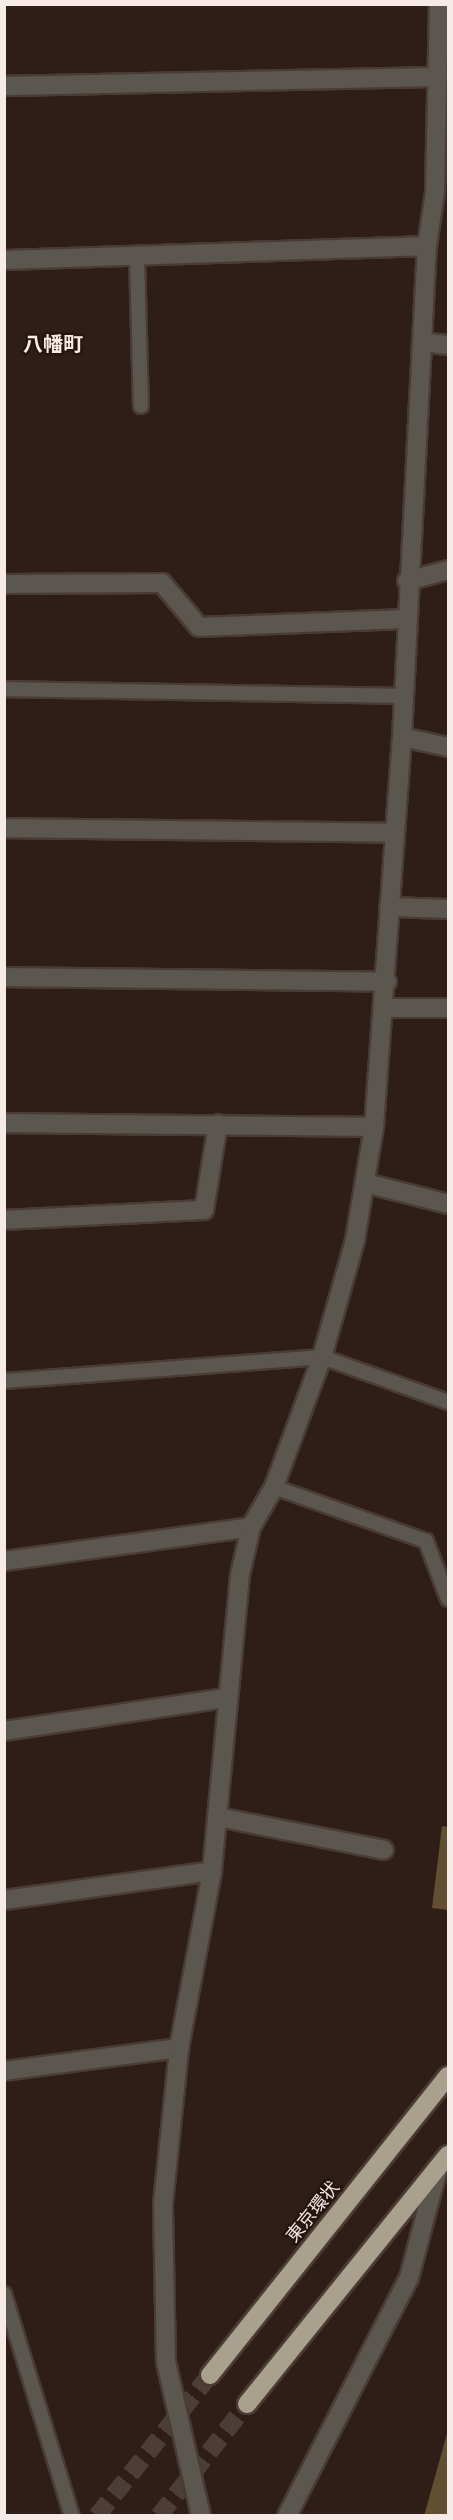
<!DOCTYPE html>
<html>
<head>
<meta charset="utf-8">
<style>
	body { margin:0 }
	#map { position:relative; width:453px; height:2520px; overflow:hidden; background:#2e1e17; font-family:"Varela Round","Noto Sans JP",sans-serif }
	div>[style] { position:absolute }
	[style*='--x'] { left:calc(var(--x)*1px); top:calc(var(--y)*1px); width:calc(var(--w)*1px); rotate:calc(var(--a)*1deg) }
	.building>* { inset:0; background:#624f32 }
	.highway-tunnel>* { height:18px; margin-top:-9px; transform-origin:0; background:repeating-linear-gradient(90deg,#4c3d36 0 18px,transparent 0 27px) }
	.roads { filter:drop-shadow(2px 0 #4a3b34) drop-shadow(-2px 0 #4a3b34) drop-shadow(0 2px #4a3b34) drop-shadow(0 -2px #4a3b34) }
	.lane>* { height:14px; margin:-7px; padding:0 7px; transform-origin:7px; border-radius:7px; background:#5b5750 }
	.street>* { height:18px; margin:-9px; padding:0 9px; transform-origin:9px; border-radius:9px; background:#5b5750 }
	.highway>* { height:18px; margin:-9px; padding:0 9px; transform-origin:9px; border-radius:9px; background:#a9a08e }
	span { translate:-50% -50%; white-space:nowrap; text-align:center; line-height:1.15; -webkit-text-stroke:4.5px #24150e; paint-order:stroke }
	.street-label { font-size:18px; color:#f6ebe6 }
	.neighbourhood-label { font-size:20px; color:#f6ebe6; font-weight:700 }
	.frame { position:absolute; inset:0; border:6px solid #f6ebe6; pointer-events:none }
</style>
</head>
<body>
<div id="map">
	<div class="building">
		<i style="clip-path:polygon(442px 1826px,448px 1827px,448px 1910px,432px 1908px)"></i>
		<i style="clip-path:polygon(448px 2430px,448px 2516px,424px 2516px)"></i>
	</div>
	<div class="highway-tunnel">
		<i style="--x:97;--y:2516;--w:181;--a:-51.3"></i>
		<i style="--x:159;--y:2516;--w:142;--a:-51.8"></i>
	</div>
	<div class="roads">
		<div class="lane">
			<i style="--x:137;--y:256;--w:150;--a:88.5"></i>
			<i style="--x:4;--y:689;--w:399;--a:1"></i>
			<i style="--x:4;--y:1381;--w:319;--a:-4.3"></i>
			<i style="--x:322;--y:1357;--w:134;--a:19.7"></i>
			<i style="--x:274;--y:1487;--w:161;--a:19.6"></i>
			<i style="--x:426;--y:1541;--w:62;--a:69.2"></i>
			<i style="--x:4;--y:2294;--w:232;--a:73"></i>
		</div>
		<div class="street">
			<i style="--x:4;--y:86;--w:434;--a:-1.2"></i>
			<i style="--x:4;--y:260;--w:423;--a:-1.9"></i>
			<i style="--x:422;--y:342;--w:26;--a:7"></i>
			<i style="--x:407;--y:581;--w:42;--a:-15"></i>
			<i style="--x:4;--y:584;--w:158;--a:-0.4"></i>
			<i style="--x:162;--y:583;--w:57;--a:49.9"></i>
			<i style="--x:199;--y:627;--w:207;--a:-2.2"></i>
			<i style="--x:402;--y:737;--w:47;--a:12.3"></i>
			<i style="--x:4;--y:828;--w:387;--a:0.7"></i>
			<i style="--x:389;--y:907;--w:59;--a:1.9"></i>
			<i style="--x:4;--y:977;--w:383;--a:0.7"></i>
			<i style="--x:386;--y:1008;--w:62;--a:0"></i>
			<i style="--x:4;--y:1123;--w:370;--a:0.6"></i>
			<i style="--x:365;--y:1183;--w:86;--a:14.2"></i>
			<i style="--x:4;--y:1220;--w:200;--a:-2.9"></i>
			<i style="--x:204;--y:1210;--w:87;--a:-80.8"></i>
			<i style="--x:4;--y:1561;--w:249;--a:-7.8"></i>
			<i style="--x:4;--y:1731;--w:224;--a:-8.5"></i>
			<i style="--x:218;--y:1817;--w:169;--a:11.2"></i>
			<i style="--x:4;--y:1900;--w:210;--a:-7.9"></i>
			<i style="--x:4;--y:2071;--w:177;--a:-7.5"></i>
			<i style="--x:201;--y:2516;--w:158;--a:-102.8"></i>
			<i style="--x:166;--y:2362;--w:158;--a:-91.1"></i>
			<i style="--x:163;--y:2204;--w:157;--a:-84.1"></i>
			<i style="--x:179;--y:2048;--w:180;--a:-79.4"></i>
			<i style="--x:212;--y:1871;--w:297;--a:-84.6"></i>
			<i style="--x:240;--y:1575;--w:49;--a:-77.1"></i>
			<i style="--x:251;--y:1527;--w:46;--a:-60.1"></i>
			<i style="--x:274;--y:1487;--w:139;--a:-69.7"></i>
			<i style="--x:322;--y:1357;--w:122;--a:-74.2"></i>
			<i style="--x:355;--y:1240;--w:115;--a:-80.5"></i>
			<i style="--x:374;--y:1127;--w:391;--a:-85.9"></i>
			<i style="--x:402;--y:737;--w:492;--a:-87.1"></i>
			<i style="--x:427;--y:246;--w:55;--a:-81.6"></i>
			<i style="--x:435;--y:192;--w:188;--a:-88.8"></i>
			<i style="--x:287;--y:2516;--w:267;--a:-62.9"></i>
			<i style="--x:409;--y:2278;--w:114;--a:-75.2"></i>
		</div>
		<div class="highway">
			<i style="--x:210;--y:2375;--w:382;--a:-51.5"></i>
			<i style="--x:247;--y:2404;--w:320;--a:-51.1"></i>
		</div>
	</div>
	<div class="street-label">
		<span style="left:313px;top:2212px;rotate:-51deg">東京環状</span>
	</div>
	<div class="neighbourhood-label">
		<span style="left:53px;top:345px">八幡町</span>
	</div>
	<div class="frame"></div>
</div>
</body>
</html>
